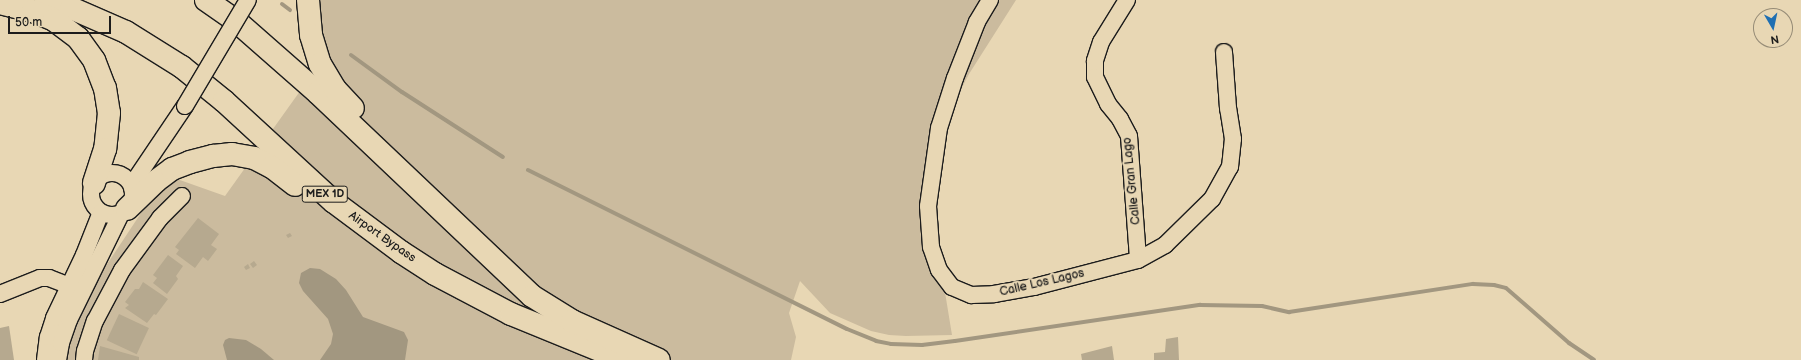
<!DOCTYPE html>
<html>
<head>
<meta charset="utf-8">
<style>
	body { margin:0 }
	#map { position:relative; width:1801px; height:360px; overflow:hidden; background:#e8d7b4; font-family:"Balsamiq Sans",sans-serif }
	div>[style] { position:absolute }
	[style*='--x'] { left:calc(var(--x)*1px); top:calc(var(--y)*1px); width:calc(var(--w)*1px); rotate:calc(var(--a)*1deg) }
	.green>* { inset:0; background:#cbbb9e }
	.water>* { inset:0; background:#a29780 }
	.stream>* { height:4px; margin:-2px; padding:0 2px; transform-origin:2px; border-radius:2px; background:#a29780 }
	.building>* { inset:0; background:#b6a98f; transform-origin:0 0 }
	.roads { filter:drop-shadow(1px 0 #1c1c1c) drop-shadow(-1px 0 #1c1c1c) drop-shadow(0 1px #1c1c1c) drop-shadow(0 -1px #1c1c1c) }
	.minor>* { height:16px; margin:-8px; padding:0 8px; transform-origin:8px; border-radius:8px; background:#e8d7b4 }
	.minor>.ring { margin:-8px; padding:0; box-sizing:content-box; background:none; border:16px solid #e8d7b4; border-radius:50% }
	.motorway>* { height:22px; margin:-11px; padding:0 11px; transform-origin:11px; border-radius:11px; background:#e8d7b4 }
	.bridges { filter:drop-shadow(1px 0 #1c1c1c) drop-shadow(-1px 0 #1c1c1c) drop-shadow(0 1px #1c1c1c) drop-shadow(0 -1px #1c1c1c) }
	.minor-bridge>* { height:16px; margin:-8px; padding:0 8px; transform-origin:8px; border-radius:8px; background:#e8d7b4 }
	span { translate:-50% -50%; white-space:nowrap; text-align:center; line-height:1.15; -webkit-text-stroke:4px #e8d7b4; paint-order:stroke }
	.shield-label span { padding:1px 3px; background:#e8d7b4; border:1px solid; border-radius:3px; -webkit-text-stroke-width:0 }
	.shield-label { font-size:11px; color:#1c1c1c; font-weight:700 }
	.street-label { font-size:12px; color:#1c1c1c }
	.north { position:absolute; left:1753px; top:8px; width:40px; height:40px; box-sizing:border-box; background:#e8d7b4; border:1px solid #968c77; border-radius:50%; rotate:171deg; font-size:11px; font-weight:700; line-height:16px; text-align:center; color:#1c1c1c }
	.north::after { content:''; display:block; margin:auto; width:14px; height:18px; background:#1f6fb2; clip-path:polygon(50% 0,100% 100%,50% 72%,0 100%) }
	.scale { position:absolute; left:8px; top:16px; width:103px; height:18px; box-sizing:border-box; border:2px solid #1c1c1c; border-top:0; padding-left:5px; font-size:12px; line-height:14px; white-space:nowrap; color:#1c1c1c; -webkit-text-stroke:3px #e8d7b4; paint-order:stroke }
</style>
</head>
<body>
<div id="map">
	<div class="green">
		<i style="clip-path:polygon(318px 0,1016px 0,969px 74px,953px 105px,943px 141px,934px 225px,952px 335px,906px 336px,889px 335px,871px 331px,830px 313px,800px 281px,789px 313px,796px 337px,791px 360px,64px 360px,68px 340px,92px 287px,145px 207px,162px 189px,177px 179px,225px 196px,323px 59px)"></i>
	</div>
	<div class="water">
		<i style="clip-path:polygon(310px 268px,320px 269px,336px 279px,346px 290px,363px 317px,404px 332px,408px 340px,405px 360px,320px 360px,331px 344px,333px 334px,328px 319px,303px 291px,299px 283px,301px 273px)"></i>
		<i style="clip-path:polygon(229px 338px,246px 340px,261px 349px,274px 360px,227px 360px,223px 345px,225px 340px)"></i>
	</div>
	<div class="stream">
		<i style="--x:282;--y:4;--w:10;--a:37"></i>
		<i style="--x:351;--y:55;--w:63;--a:36"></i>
		<i style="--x:402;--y:92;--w:120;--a:32.8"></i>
		<i style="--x:528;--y:170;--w:356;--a:26.5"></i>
		<i style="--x:847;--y:329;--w:31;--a:22"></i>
		<i style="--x:876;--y:341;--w:15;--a:11"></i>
		<i style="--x:891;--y:344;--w:31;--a:2"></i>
		<i style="--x:922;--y:345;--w:33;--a:-7"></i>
		<i style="--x:955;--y:341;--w:248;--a:-8.4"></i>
		<i style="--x:1200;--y:305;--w:62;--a:0.9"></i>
		<i style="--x:1262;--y:306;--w:28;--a:13"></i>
		<i style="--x:1289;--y:312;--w:186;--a:-8.7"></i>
		<i style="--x:1473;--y:284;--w:21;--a:3"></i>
		<i style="--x:1494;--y:285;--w:12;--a:14"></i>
		<i style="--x:1506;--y:288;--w:84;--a:41.1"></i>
		<i style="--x:1569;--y:343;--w:30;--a:34"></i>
	</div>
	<div class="building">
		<i style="clip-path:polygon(198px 218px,219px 234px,211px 245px,217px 249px,208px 261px,203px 257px,195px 268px,176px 254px,179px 250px,175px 247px)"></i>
		<i style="clip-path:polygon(290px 233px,292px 236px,288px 238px,286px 235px)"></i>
		<i style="clip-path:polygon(168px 255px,183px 266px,176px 276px,178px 279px,167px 294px,153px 283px,157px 278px,153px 275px)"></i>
		<i style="left:254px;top:261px;width:5px;height:5px;rotate:53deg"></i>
		<i style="clip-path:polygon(248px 264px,250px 268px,246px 270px,244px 267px)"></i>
		<i style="clip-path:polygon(143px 282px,168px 299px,156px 315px,154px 314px,147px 323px,125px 308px,129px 305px,125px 302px,135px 289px,139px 289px)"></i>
		<i style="left:119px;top:314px;width:33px;height:29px;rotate:25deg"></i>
		<i style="clip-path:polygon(9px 326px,14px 360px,0 360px,0 328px)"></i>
		<i style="clip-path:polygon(1178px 337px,1179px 360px,1154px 360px,1154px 353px,1165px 352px,1166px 339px)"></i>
		<i style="clip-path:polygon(100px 346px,139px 357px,139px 360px,98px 360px)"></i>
		<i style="clip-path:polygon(1112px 346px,1114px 360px,1082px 360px,1081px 354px)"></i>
	</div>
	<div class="roads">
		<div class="minor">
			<i style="--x:990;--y:0;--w:26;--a:121"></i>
			<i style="--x:977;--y:22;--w:60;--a:111.4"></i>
			<i style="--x:955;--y:78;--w:52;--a:107.7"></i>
			<i style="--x:939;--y:128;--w:79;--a:98"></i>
			<i style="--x:928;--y:206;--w:41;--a:85.8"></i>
			<i style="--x:931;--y:247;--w:24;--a:71"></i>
			<i style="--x:939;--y:270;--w:21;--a:53"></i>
			<i style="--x:952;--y:287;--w:21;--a:23"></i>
			<i style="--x:971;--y:295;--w:23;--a:-2"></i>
			<i style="--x:994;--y:294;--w:41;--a:-9.9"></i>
			<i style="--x:1034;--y:287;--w:107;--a:-14.6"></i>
			<i style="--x:1138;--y:260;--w:31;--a:-29"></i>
			<i style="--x:1165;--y:245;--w:66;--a:-44.4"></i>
			<i style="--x:1212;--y:199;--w:37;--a:-61"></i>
			<i style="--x:1230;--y:167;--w:28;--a:-84"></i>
			<i style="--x:1233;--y:139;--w:31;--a:-99"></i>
			<i style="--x:1228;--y:108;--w:56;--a:-94.1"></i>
			<i style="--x:1127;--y:0;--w:49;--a:121.8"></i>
			<i style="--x:1101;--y:42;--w:20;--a:108"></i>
			<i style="--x:1095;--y:61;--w:16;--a:90"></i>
			<i style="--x:1095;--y:77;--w:30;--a:64"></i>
			<i style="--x:1108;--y:104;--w:19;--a:51"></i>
			<i style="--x:1120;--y:119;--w:19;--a:62"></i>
			<i style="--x:1129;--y:136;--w:124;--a:85.8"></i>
			<i class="ring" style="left:91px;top:173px;width:26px;height:26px"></i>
			<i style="--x:132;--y:188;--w:9;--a:-69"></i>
			<i style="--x:135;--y:180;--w:89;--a:-56"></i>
			<i style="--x:0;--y:294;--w:43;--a:-21.8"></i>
			<i style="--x:40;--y:278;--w:9;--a:0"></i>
			<i style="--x:49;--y:278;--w:31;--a:21"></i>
			<i style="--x:45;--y:360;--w:23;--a:-83"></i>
			<i style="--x:48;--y:337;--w:20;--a:-72"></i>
			<i style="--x:54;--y:318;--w:70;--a:-64.5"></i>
			<i style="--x:84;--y:255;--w:46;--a:-68.4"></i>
			<i style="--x:58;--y:360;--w:17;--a:-80"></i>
			<i style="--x:61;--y:343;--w:24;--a:-71"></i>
			<i style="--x:69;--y:320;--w:118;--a:-63.9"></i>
			<i style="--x:84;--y:360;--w:9;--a:-84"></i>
			<i style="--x:85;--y:351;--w:32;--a:-72"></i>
			<i style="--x:95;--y:321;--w:58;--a:-62.1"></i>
			<i style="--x:122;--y:270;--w:64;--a:-53.8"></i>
			<i style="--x:160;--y:218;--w:31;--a:-45"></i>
		</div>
		<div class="motorway">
			<i style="--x:46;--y:0;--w:26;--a:18"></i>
			<i style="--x:71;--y:8;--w:60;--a:23.6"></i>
			<i style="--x:126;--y:32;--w:66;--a:32"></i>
			<i style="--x:182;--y:67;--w:54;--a:39"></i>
			<i style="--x:224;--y:101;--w:149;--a:42.6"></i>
			<i style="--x:334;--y:202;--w:84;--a:36.7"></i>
			<i style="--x:401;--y:252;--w:40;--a:32.9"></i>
			<i style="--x:435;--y:274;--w:86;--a:27.8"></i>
			<i style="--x:511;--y:314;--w:122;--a:22.2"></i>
			<i style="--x:206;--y:0;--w:35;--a:35"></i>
			<i style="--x:235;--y:20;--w:111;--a:41.3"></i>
			<i style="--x:318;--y:93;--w:295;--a:43.5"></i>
			<i style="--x:532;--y:296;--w:47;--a:32"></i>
			<i style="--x:572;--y:321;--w:95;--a:24.1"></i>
			<i style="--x:308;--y:0;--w:35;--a:85"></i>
			<i style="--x:311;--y:35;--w:30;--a:73"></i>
			<i style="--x:320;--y:64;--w:29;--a:59"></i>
			<i style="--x:335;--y:89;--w:26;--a:47"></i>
			<i style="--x:0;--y:3;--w:34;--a:14"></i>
			<i style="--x:33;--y:11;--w:23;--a:23"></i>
			<i style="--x:54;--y:20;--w:30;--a:37"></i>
			<i style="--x:78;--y:38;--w:27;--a:54"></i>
			<i style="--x:94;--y:60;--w:30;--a:69"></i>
			<i style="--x:105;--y:88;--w:25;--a:81"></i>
			<i style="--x:109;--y:113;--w:36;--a:96"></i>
			<i style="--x:105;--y:149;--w:36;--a:108"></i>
			<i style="--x:127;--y:209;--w:40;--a:-44"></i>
			<i style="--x:156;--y:181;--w:20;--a:-37"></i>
			<i style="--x:172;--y:169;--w:19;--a:-21"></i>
			<i style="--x:190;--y:162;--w:24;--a:-15"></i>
			<i style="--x:213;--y:156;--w:19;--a:-6"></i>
			<i style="--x:232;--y:154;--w:22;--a:10"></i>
			<i style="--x:254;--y:158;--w:20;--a:27"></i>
			<i style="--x:272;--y:167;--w:29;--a:38"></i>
		</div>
	</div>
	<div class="bridges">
		<div class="minor-bridge">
			<i style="--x:185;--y:106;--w:123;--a:-59.3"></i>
		</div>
	</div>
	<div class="shield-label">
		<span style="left:325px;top:194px">MEX 1D</span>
	</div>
	<div class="street-label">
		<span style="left:1132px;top:181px;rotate:-96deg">Calle Gran Lago</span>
		<span style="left:382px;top:237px;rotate:35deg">Airport Bypass</span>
		<span style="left:1042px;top:283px;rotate:-13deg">Calle Los Lagos</span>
	</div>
	<div class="north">N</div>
	<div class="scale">50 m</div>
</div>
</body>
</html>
